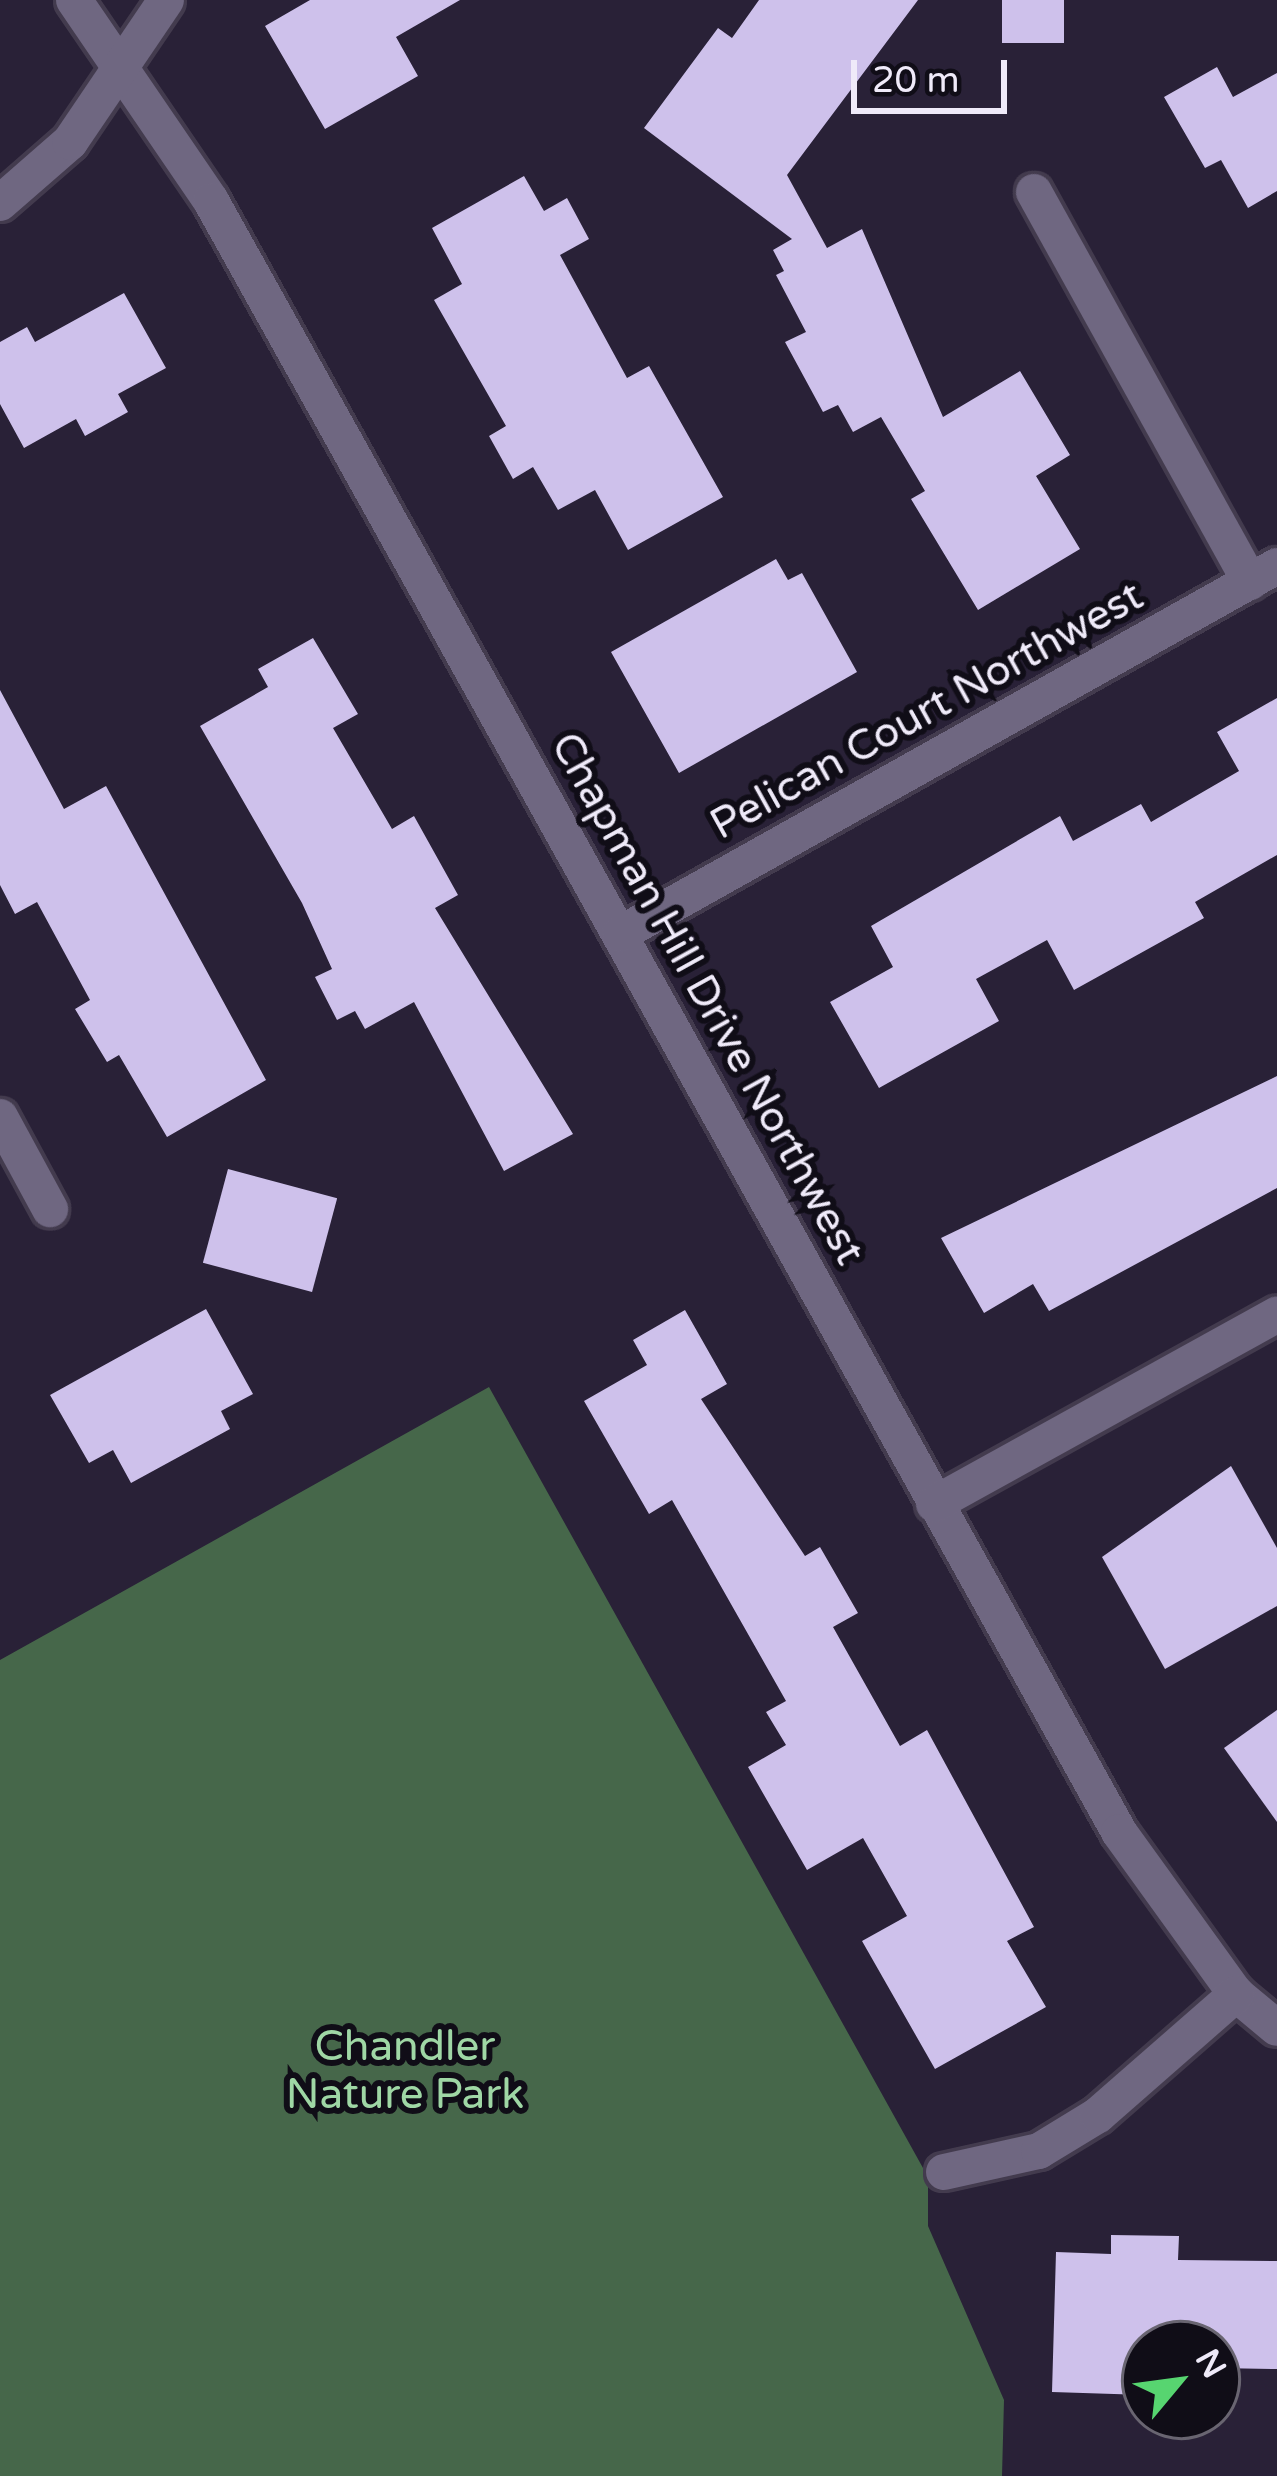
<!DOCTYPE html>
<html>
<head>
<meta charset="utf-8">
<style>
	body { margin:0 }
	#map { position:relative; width:1277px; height:2476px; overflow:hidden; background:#292137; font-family:"Varela Round",sans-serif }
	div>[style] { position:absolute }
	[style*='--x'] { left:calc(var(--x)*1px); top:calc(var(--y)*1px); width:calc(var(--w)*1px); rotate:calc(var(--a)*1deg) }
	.forest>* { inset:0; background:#46674a }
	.building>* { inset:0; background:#cec1eb; transform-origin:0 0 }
	.roads { filter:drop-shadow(3px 0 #433b4e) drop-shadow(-3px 0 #433b4e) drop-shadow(0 3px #433b4e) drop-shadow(0 -3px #433b4e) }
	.street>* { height:36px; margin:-18px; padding:0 18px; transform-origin:18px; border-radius:18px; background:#6f6781 }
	span { translate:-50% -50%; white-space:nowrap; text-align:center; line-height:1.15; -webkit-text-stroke:12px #100d17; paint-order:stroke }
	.street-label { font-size:42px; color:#efeaf9 }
	.park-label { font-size:42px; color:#9fd7a5 }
	.north { position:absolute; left:1121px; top:2320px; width:120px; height:120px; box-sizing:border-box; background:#100d17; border:3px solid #696571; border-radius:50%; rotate:61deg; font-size:33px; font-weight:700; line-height:48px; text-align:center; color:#efeaf9 }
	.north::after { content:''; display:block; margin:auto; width:42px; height:54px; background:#57d570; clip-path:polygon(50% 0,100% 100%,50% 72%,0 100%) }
	.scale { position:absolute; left:851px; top:60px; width:156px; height:54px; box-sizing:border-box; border:6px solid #efeaf9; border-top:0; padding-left:15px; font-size:36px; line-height:42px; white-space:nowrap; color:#efeaf9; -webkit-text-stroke:9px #100d17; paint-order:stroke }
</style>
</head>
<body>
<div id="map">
	<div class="forest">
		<i style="clip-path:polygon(489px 1387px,928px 2177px,928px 2226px,1004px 2400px,1002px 2476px,0 2476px,0 1660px)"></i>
	</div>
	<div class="building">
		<i style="clip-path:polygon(310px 0,460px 0,396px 37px,418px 76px,325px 129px,265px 26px)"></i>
		<i style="clip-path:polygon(759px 0,918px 0,787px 175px,827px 248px,862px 229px,943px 417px,1020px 371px,1070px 455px,1036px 476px,1080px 549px,978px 610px,911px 499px,925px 491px,881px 417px,853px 432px,838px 405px,823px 412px,785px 342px,806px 332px,776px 275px,784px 271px,773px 250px,792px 239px,644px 128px,718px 28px,732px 38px)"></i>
		<i style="left:1002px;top:0;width:62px;height:43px"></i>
		<i style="clip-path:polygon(1217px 67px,1233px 97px,1277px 73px,1277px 191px,1248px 208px,1221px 160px,1205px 168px,1164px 97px)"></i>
		<i style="clip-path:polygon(524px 176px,544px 211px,567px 198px,589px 239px,560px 255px,627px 378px,649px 366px,723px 497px,628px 550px,595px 490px,558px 510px,533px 467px,513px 479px,489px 436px,506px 426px,434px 300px,462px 284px,432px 228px)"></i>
		<i style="clip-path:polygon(124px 293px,166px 368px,118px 394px,128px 412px,85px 436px,76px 419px,24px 448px,0 404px,0 342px,27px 327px,35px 342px)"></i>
		<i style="clip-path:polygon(776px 559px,788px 580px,802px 573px,857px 672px,679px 773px,611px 652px)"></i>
		<i style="clip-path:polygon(313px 638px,358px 714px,333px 728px,392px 829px,414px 816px,458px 895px,435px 908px,573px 1134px,504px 1171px,414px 1002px,365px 1029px,355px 1011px,337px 1020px,315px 977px,332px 969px,302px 903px,200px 726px,268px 687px,258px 669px)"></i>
		<i style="clip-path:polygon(0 690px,64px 809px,106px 786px,266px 1080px,167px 1137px,119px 1055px,107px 1062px,75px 1009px,90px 1000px,37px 902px,15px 914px,0 885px)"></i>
		<i style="clip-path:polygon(1277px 698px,1277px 855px,1195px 902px,1204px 918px,1074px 990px,1047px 940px,976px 979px,999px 1021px,879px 1088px,830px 1002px,893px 967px,871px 926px,1060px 816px,1073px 841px,1141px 804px,1151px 822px,1239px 771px,1217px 732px)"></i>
		<i style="clip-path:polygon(1277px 1076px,1277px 1188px,1049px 1311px,1033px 1284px,984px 1313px,941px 1238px)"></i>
		<i style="left:228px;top:1169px;width:113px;height:97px;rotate:15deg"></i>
		<i style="clip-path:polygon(206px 1309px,253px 1394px,221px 1411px,230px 1429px,131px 1483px,113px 1450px,89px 1463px,50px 1395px)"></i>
		<i style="clip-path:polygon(685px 1310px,727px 1384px,701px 1399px,805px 1556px,820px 1547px,858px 1613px,833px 1627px,900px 1746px,927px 1730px,1034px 1927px,1007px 1941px,1046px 2007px,935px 2069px,862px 1941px,907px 1916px,863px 1838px,807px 1870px,748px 1767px,786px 1745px,766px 1712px,786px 1701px,672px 1500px,649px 1514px,584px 1401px,647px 1365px,633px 1340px)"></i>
		<i style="clip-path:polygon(1231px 1466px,1277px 1548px,1277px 1606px,1165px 1669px,1102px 1557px)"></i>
		<i style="clip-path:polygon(1277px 1710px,1277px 1822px,1224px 1748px)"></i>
		<i style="clip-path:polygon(1111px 2235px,1179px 2236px,1178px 2260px,1277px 2261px,1277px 2369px,1217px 2368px,1217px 2344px,1145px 2344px,1145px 2395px,1052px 2392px,1056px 2252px,1111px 2254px)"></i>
	</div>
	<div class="roads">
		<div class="street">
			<i style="--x:74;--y:0;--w:243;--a:55.7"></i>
			<i style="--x:211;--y:201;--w:1867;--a:60.89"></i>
			<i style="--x:1119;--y:1832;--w:200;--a:54.2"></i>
			<i style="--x:1236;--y:1994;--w:53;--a:39.7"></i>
			<i style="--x:1034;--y:192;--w:446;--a:61"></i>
			<i style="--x:0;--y:203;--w:93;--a:-41.1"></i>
			<i style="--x:70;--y:142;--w:171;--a:-55.9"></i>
			<i style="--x:620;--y:934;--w:753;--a:-29.25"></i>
			<i style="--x:0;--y:1117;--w:105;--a:61.5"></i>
			<i style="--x:934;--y:1504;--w:392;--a:-28.9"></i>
			<i style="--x:944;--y:2172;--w:97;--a:-12.5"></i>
			<i style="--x:1039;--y:2151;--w:69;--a:-31.4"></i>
			<i style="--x:1098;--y:2115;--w:184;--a:-41.2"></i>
		</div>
	</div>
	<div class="street-label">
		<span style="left:927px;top:711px;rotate:-29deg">Pelican Court Northwest</span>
		<span style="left:707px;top:999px;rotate:61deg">Chapman Hill Drive Northwest</span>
	</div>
	<div class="park-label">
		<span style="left:405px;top:2071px">Chandler<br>Nature Park</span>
	</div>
	<div class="north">N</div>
	<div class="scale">20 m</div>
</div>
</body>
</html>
